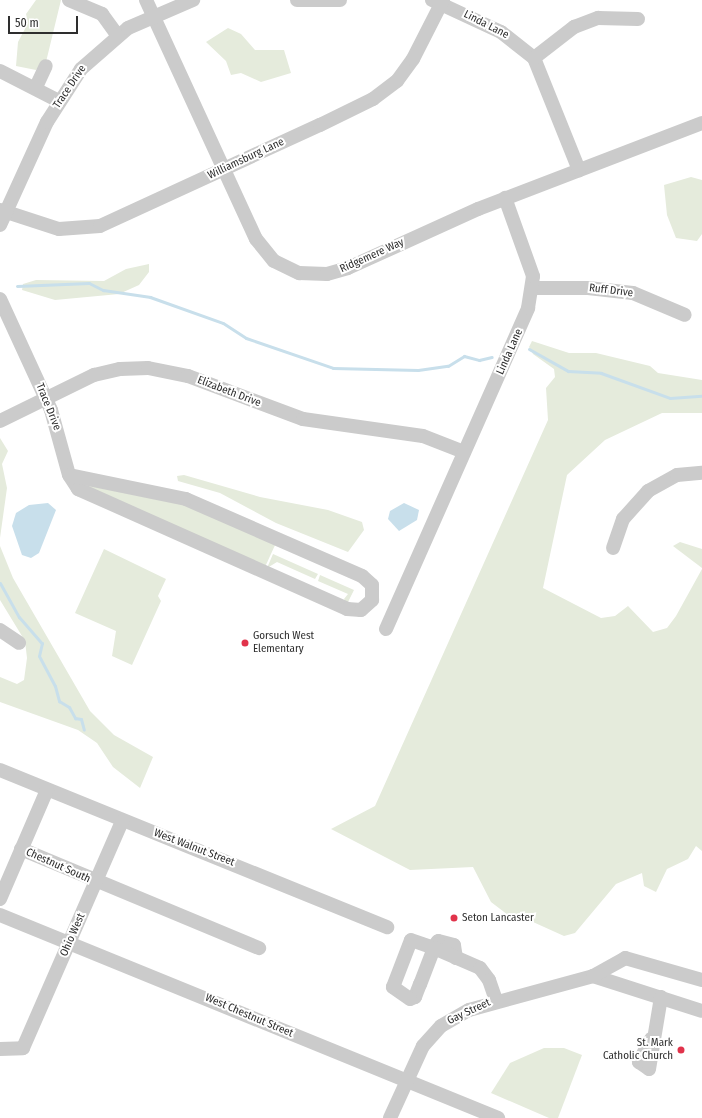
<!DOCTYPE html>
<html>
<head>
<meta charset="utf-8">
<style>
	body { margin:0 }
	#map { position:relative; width:702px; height:1118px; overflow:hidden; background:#fff; font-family:"Fira Sans Condensed",sans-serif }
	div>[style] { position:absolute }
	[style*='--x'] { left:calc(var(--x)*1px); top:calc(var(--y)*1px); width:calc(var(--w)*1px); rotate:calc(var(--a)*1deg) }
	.green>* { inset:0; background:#e5ebdc }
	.water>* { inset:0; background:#c8dfeb }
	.stream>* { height:3px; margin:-1.5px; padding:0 1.5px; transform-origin:1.5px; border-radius:1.5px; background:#c8dfeb }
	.minor>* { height:14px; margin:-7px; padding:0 7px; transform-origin:7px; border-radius:7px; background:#cbcbcb }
	.dots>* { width:11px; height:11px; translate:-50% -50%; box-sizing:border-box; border:2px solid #fff; border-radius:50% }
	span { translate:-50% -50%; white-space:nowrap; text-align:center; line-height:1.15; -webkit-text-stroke:4px #fff; paint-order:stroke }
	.street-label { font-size:11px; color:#2e2e2e }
	.poi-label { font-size:11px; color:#2e2e2e }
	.left { translate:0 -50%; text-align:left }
	.right { translate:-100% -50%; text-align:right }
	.scale { position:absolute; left:8px; top:16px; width:70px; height:18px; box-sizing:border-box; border:2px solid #2e2e2e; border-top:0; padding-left:5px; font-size:12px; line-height:14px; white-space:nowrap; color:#2e2e2e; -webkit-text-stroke:3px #fff; paint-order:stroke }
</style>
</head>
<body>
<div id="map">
	<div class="green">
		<i style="clip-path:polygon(36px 0,61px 0,46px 62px,36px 70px,16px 66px,18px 42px,28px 23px,26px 14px)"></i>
		<i style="clip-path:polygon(228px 28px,241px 34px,255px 50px,284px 50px,291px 73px,261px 82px,241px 73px,231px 75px,226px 61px,206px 42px)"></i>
		<i style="clip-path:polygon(691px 177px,702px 180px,702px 234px,697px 241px,676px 238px,667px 215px,664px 185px)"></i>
		<i style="clip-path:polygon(149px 264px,149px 272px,139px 285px,119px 294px,55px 300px,22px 290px,23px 284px,36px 280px,104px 281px,126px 269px)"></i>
		<i style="clip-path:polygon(532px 341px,569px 353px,596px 353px,650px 366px,658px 373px,702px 380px,702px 413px,662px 413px,605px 440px,567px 475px,543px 588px,601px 618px,615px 616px,628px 606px,653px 632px,667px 628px,676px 616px,702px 569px,702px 851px,696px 846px,688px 859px,667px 869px,656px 892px,644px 886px,642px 873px,616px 884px,575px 933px,564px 936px,533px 922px,516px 921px,491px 902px,473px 867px,410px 870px,331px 829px,375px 806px,548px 420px,546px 388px,555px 377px,554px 369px,533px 354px,529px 347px)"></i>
		<i style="clip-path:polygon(0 438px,8px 451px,2px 464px,7px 488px,0 538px)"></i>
		<i style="clip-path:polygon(184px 475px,260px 497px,328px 510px,362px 522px,364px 530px,348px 552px,276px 523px,220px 493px,178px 481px,177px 476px)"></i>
		<i style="clip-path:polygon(86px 483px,181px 502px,276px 543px,265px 567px,89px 488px)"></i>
		<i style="clip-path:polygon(680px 542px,702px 549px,702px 568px,673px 546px)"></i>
		<i style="clip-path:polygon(0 546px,13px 578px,90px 711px,114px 735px,153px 757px,140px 788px,113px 767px,97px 743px,78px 730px,0 702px,0 677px,17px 684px,24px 680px,27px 658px,25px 641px,0 600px)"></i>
		<i style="clip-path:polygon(104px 549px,166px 579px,158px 596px,161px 601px,132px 665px,112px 656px,116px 631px,75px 613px)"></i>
		<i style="clip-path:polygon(273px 554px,318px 574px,315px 579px,277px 562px,267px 568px)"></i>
		<i style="clip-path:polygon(320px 575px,354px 590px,347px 604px,344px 599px,348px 594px,318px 581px)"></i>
		<i style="clip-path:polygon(544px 1048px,564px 1048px,582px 1055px,558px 1118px,549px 1118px,491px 1093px,510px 1063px)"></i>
	</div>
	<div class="water">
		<i style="clip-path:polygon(48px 503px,56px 510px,39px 553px,31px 558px,22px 555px,12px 526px,16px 513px,29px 505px)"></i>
		<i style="clip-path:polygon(404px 503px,419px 510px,417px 520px,399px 531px,388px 519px,390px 511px)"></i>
	</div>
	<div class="stream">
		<i style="--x:17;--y:286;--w:72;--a:-2.4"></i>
		<i style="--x:89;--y:283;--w:16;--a:27"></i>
		<i style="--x:103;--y:290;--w:48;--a:8.5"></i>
		<i style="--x:150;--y:297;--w:77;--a:19.6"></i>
		<i style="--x:223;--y:323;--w:27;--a:33"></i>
		<i style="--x:246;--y:338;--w:92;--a:19"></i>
		<i style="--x:333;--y:368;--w:85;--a:1.3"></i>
		<i style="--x:418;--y:370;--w:30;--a:-8"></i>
		<i style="--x:448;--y:366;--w:19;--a:-32"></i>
		<i style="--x:464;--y:356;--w:16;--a:15"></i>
		<i style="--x:479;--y:360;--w:13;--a:-13"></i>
		<i style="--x:529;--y:349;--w:45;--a:29.4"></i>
		<i style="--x:568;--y:371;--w:33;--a:3"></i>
		<i style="--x:601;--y:373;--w:73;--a:19.9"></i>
		<i style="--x:670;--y:398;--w:32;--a:-4"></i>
		<i style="--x:0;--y:583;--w:39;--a:61"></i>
		<i style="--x:19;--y:617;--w:35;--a:49"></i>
		<i style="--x:42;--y:643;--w:13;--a:103"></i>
		<i style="--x:39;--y:656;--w:34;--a:62"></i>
		<i style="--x:55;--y:686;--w:16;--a:75"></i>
		<i style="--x:59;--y:701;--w:12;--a:31"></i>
		<i style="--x:69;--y:707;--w:13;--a:61"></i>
		<i style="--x:75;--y:718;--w:6;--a:9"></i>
		<i style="--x:81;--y:719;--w:11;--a:75"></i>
	</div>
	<div class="minor">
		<i style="--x:69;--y:0;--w:36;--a:23"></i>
		<i style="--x:102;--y:14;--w:26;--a:54"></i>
		<i style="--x:146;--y:0;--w:263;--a:65.3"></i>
		<i style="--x:256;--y:239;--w:28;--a:51"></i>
		<i style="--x:274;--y:261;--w:28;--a:26"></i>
		<i style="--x:299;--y:273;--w:28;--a:2"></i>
		<i style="--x:327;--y:274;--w:22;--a:-16"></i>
		<i style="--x:348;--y:268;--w:143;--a:-24.4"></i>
		<i style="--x:478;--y:209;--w:240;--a:-21"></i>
		<i style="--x:297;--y:0;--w:43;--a:0"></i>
		<i style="--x:432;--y:0;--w:76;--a:24.9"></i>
		<i style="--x:501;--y:32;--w:42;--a:38.2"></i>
		<i style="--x:534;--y:58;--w:121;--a:68.1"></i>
		<i style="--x:534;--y:58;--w:51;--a:-37.8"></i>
		<i style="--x:574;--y:27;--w:26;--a:-21"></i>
		<i style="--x:598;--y:18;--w:40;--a:1.4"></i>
		<i style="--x:0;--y:71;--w:66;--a:27"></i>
		<i style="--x:36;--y:87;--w:23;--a:-65"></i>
		<i style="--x:0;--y:210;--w:62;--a:17.9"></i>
		<i style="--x:59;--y:229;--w:41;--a:-4.2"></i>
		<i style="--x:100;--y:226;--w:242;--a:-24.7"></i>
		<i style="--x:320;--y:125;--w:59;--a:-26.1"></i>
		<i style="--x:373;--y:99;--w:30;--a:-37"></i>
		<i style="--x:397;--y:81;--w:27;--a:-54"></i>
		<i style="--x:413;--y:59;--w:66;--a:-63"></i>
		<i style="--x:0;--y:225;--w:113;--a:-65.5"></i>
		<i style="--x:47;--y:122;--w:63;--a:-57.3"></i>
		<i style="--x:81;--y:69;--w:62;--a:-41.1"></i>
		<i style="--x:128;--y:28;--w:71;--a:-23.3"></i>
		<i style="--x:533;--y:288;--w:55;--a:0"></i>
		<i style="--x:588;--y:288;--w:45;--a:6.3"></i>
		<i style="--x:633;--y:293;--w:56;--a:22.9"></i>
		<i style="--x:0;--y:299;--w:122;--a:65.3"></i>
		<i style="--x:51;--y:410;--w:67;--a:74.5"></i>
		<i style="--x:69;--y:475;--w:17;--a:57"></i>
		<i style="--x:78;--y:489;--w:295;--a:24"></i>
		<i style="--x:347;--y:609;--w:14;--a:4"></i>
		<i style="--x:361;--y:610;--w:15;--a:-42"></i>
		<i style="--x:372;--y:600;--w:15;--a:-90"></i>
		<i style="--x:372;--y:585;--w:13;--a:-138"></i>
		<i style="--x:362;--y:576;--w:192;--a:-156.4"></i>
		<i style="--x:186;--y:499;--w:119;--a:-168.4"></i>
		<i style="--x:0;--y:421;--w:105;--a:-26.1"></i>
		<i style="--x:94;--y:375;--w:27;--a:-13"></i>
		<i style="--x:120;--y:369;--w:28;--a:-2"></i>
		<i style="--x:148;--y:368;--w:41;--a:11.3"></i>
		<i style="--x:188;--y:376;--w:123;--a:20.5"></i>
		<i style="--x:303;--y:419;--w:121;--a:8.1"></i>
		<i style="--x:423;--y:436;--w:44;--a:21.3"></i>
		<i style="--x:613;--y:548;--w:31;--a:-71"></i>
		<i style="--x:623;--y:519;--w:38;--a:-48"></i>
		<i style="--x:648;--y:491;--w:33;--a:-29"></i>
		<i style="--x:677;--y:475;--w:25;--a:-5"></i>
		<i style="--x:386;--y:629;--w:351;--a:-66.1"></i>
		<i style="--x:528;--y:308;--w:32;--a:-81"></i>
		<i style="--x:533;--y:276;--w:83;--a:-109.7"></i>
		<i style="--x:0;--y:630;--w:23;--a:34"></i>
		<i style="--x:0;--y:770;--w:418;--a:22.1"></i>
		<i style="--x:21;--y:849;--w:258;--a:22.6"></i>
		<i style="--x:0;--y:899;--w:119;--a:-66.7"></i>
		<i style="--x:0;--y:915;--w:538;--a:22.18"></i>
		<i style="--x:456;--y:958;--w:13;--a:-99"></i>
		<i style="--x:454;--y:945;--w:16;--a:-166"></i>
		<i style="--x:438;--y:941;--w:4;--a:124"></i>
		<i style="--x:436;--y:944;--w:4;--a:117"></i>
		<i style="--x:434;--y:948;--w:39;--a:111"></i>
		<i style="--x:420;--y:984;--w:14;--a:111"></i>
		<i style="--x:415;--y:997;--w:5;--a:158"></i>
		<i style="--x:410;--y:999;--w:21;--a:-145"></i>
		<i style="--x:393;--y:987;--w:50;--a:-69"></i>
		<i style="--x:411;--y:940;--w:24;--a:19"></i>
		<i style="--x:434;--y:948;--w:50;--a:23.5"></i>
		<i style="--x:480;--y:968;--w:15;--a:53"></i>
		<i style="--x:489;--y:980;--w:21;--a:71"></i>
		<i style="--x:593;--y:976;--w:114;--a:17.8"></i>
		<i style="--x:651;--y:1039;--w:26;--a:118"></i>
		<i style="--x:639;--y:1062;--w:12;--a:35"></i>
		<i style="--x:649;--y:1069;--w:73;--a:-80.5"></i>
		<i style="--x:0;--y:1049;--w:23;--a:-2"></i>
		<i style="--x:23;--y:1048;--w:248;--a:-66.4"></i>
		<i style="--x:390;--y:1118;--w:79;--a:-65.4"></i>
		<i style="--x:423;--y:1046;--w:27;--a:-48"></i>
		<i style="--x:441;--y:1026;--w:32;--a:-30"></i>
		<i style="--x:469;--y:1010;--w:129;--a:-15.3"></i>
		<i style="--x:593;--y:976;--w:37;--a:-29"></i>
		<i style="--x:625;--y:958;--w:80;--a:15.9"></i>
	</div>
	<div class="dots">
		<i style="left:245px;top:643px;background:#e1334b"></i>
		<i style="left:454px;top:918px;background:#e1334b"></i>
		<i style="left:681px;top:1050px;background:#e1334b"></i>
	</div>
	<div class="street-label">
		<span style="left:486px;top:25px;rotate:27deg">Linda Lane</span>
		<span style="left:70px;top:87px;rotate:-56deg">Trace Drive</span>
		<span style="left:246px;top:159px;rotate:-25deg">Williamsburg Lane</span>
		<span style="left:372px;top:256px;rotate:-24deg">Ridgemere Way</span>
		<span style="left:611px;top:291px;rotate:7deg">Ruff Drive</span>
		<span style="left:510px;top:352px;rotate:-66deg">Linda Lane</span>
		<span style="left:229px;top:392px;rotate:21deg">Elizabeth Drive</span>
		<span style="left:48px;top:407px;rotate:68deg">Trace Drive</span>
		<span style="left:194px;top:848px;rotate:21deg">West Walnut Street</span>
		<span style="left:58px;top:866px;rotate:24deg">Chestnut South</span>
		<span style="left:73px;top:935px;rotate:-66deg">Ohio West</span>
		<span style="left:469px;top:1012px;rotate:-25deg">Gay Street</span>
		<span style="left:249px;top:1016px;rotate:23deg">West Chestnut Street</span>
	</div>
	<div class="poi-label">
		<span class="left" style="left:253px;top:643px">Gorsuch West<br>Elementary</span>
		<span class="left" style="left:462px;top:918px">Seton Lancaster</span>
		<span class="right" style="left:673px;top:1050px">St. Mark<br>Catholic Church</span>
	</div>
	<div class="scale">50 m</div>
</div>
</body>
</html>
